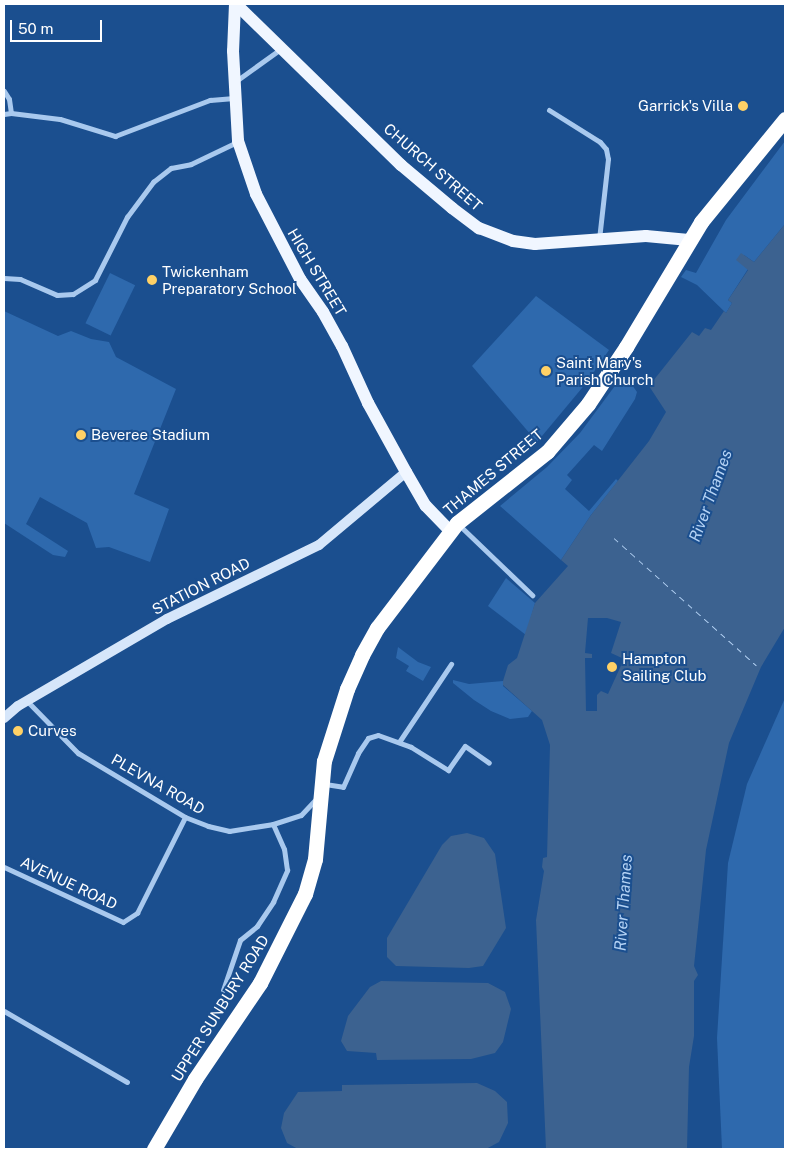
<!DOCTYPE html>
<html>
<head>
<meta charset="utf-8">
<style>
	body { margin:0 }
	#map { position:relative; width:789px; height:1153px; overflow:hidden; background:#1b4f8f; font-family:"Public Sans",sans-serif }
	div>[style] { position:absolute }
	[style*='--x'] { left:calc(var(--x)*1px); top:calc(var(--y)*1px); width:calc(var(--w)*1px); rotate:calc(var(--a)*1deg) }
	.green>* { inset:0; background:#2e69ad; transform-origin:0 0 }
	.water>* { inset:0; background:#3c6290 }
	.ferry>* { height:1px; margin-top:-0.5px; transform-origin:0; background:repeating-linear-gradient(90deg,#b5d3f5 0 6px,transparent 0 11px) }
	.street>* { height:5px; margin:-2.5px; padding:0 2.5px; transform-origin:2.5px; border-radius:2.5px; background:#a9c9ee }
	.secondary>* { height:10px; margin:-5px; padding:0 5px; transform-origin:5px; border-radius:5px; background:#d6e6fa }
	.primary>* { height:12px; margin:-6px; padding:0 6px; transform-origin:6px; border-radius:6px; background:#f0f6ff }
	.highway>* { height:15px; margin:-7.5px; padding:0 7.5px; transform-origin:7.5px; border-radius:7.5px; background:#fff }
	.dots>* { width:14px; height:14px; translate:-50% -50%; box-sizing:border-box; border:2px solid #1b4f8f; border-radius:50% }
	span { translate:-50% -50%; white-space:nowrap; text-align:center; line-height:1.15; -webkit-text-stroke:4px #1b4f8f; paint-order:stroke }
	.poi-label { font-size:15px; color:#fff }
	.right { translate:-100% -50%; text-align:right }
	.left { translate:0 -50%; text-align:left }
	.street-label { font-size:15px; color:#fff }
	.water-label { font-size:16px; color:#b5d3f5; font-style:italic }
	.frame { position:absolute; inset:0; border:5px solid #fff; pointer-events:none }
	.scale { position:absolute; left:10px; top:20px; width:92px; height:22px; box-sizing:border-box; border:2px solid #fff; border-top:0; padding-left:6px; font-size:15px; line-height:18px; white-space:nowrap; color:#fff; -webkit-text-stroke:4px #1b4f8f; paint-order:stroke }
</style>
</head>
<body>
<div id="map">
	<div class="green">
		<i style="clip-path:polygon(785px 141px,785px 224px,754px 262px,744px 255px,748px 269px,728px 300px,732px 303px,726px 313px,697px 285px,681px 277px,686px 270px,696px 273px,726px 220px)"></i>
		<i style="left:110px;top:273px;width:28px;height:56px;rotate:26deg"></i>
		<i style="clip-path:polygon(536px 296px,609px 350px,587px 382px,537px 442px,472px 366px)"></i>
		<i style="clip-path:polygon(4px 311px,58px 336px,71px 331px,91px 339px,109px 342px,116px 357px,176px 389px,134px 494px,169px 509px,150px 562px,109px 547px,96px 548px,87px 523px,40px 497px,26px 524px,68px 551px,65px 557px,53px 555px,4px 523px)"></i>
		<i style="clip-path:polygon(620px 379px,632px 385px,637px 392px,635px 399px,602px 451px,594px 445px,567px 475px,572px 480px,565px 489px,589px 511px,616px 479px,618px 481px,591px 515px,561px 560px,500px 506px,547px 467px,580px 433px)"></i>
		<i style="clip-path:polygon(506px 578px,535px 603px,526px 635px,488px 606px)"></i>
		<i style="clip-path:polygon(398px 647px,418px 662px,431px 667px,423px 681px,406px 671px,409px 666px,396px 658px)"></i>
		<i style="clip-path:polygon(453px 680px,469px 684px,503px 681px,503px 686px,532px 711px,528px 717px,510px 719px,491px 711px,474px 700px,453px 683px)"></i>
		<i style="clip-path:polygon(785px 698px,785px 1149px,722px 1149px,717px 1038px,728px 863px,747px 784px)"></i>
	</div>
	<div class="water">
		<i style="clip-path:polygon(evenodd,785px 224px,785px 627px,761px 667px,729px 743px,706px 850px,694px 966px,698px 975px,694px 981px,694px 1036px,689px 1067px,687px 1149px,546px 1149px,536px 920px,544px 871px,542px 867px,543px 858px,547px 857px,550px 745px,542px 720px,503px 685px,503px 681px,508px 665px,517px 658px,535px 603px,568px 566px,561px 560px,591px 515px,649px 441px,666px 412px,649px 386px,692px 332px,699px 336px,705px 328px,711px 330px,724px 311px,726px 313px,732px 303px,728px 300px,748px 270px,736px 260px,741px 253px,754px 262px,785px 224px,588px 618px,607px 618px,621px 622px,611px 653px,624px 659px,608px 694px,601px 691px,597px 695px,597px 711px,586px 711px,585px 658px,592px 658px,592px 654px,585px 653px,588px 618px)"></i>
		<i style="clip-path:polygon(467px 833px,484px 838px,495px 854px,506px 928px,483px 966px,469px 968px,396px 966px,387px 957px,387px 938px,442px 845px,451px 836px)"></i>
		<i style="clip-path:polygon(381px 981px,488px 983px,505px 992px,511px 1009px,503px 1042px,495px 1053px,471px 1059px,377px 1060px,376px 1053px,347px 1051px,341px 1041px,348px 1016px,370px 987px)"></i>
		<i style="clip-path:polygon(477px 1083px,495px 1091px,507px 1102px,508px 1123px,499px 1142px,486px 1149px,298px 1149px,287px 1143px,281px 1128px,284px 1113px,298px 1092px,342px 1091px,342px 1085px)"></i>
	</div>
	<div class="ferry">
		<i style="--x:614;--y:538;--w:191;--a:41.8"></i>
	</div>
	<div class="street">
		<i style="--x:236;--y:81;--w:57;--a:-35.7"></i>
		<i style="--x:4;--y:91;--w:9;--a:58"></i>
		<i style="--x:9;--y:99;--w:14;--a:82"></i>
		<i style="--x:549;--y:110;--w:60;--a:32.1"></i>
		<i style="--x:600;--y:142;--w:9;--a:49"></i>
		<i style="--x:606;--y:149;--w:10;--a:79"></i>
		<i style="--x:608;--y:159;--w:81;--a:96.4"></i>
		<i style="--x:4;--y:114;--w:7;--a:-8"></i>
		<i style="--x:11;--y:113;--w:49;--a:7"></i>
		<i style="--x:60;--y:119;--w:58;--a:17.2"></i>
		<i style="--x:115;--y:136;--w:102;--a:-20.8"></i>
		<i style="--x:210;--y:100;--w:24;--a:-5"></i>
		<i style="--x:4;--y:278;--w:16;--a:4"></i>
		<i style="--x:20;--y:279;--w:40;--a:23.4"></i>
		<i style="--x:57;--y:295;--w:16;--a:-4"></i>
		<i style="--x:73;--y:294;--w:26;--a:-32"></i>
		<i style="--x:95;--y:280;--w:71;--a:-63.1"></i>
		<i style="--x:127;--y:217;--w:44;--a:-53.4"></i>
		<i style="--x:153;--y:182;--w:23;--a:-38"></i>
		<i style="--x:171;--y:168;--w:20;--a:-11"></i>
		<i style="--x:191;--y:164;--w:51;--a:-25.6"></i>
		<i style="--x:458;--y:524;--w:103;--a:43.8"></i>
		<i style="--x:27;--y:701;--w:73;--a:45.6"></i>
		<i style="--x:78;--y:753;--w:125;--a:30.9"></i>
		<i style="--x:185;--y:817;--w:25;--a:21"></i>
		<i style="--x:208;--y:826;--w:22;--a:13"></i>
		<i style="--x:229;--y:831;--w:45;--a:-9"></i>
		<i style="--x:273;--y:824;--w:29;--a:-18"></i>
		<i style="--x:301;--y:815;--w:23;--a:-47"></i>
		<i style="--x:399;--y:742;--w:94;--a:-56.3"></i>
		<i style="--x:325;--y:784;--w:18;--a:9"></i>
		<i style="--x:343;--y:787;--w:37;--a:-66"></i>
		<i style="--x:358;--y:753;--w:18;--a:-56"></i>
		<i style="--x:368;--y:738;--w:10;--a:-17"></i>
		<i style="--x:378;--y:735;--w:35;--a:20"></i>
		<i style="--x:411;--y:747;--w:44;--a:31.9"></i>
		<i style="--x:448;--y:770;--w:29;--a:-55"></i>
		<i style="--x:465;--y:746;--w:29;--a:35"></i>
		<i style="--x:4;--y:867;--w:131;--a:24.8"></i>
		<i style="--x:123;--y:922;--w:17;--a:-33"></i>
		<i style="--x:137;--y:913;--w:107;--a:-63.4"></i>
		<i style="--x:223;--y:990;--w:53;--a:-71.2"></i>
		<i style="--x:240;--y:940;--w:22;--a:-39"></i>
		<i style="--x:257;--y:926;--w:29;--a:-56"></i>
		<i style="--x:273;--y:902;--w:35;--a:-66"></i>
		<i style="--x:287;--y:870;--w:21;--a:-98"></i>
		<i style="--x:284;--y:849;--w:27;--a:-114"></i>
		<i style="--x:4;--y:1011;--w:142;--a:30"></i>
	</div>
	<div class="secondary">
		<i style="--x:4;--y:718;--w:18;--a:-41"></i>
		<i style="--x:18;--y:706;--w:173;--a:-30.3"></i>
		<i style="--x:167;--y:619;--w:169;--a:-26"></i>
		<i style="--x:319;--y:545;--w:114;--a:-40"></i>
	</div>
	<div class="primary">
		<i style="--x:235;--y:4;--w:47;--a:92.4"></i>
		<i style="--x:233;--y:51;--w:90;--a:86.8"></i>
		<i style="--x:238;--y:141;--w:56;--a:71.2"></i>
		<i style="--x:256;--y:194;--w:96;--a:62.6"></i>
		<i style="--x:300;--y:279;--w:40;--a:55.1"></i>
		<i style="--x:323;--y:312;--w:39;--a:61"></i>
		<i style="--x:342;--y:346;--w:63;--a:65.5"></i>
		<i style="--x:368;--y:403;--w:79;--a:61.2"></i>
		<i style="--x:406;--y:472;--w:39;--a:60"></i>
		<i style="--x:426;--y:506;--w:35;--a:46"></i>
		<i style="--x:236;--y:4;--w:231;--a:44.3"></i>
		<i style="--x:401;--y:165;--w:67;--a:40.1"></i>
		<i style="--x:452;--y:208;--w:34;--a:37"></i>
		<i style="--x:479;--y:228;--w:36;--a:21"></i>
		<i style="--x:513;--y:241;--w:22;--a:8"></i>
		<i style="--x:535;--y:244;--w:111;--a:-4.1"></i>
		<i style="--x:646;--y:236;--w:43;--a:5.3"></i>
	</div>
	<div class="highway">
		<i style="--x:154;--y:1149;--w:81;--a:-59.6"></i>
		<i style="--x:195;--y:1079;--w:116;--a:-55.9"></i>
		<i style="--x:260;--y:983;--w:100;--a:-63.2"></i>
		<i style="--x:305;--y:894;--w:36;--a:-74"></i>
		<i style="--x:315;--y:859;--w:98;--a:-84.8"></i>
		<i style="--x:324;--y:761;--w:76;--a:-72.3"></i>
		<i style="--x:347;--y:689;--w:37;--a:-66"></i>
		<i style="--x:362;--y:655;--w:31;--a:-61"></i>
		<i style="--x:377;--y:628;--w:132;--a:-52.7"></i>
		<i style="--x:457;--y:523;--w:115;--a:-38.3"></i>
		<i style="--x:547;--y:452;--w:63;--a:-49.5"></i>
		<i style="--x:588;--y:404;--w:69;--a:-56.3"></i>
		<i style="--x:626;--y:347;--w:146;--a:-59"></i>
		<i style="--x:701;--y:222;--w:133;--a:-50.8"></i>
	</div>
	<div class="dots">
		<i style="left:743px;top:106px;background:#ffd166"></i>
		<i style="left:152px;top:280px;background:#ffd166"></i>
		<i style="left:546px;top:371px;background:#ffd166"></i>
		<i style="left:81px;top:435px;background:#ffd166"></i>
		<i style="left:612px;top:667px;background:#ffd166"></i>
		<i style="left:18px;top:731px;background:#ffd166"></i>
	</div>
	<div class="poi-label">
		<span class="right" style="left:733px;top:106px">Garrick's Villa</span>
		<span class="left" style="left:162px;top:280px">Twickenham<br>Preparatory School</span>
		<span class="left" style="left:556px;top:371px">Saint Mary's<br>Parish Church</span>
		<span class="left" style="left:91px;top:435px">Beveree Stadium</span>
		<span class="left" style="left:622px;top:667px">Hampton<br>Sailing Club</span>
		<span class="left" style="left:28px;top:731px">Curves</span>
	</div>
	<div class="street-label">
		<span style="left:433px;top:167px;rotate:41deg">CHURCH STREET</span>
		<span style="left:317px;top:272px;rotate:59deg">HIGH STREET</span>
		<span style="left:493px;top:472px;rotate:-40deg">THAMES STREET</span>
		<span style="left:201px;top:586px;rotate:-27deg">STATION ROAD</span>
		<span style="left:158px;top:784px;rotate:30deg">PLEVNA ROAD</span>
		<span style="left:69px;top:883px;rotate:25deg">AVENUE ROAD</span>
		<span style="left:220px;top:1008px;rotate:-58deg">UPPER SUNBURY ROAD</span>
	</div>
	<div class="water-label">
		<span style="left:711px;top:496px;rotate:-70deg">River Thames</span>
		<span style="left:624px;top:903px;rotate:-86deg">River Thames</span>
	</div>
	<div class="frame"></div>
	<div class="scale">50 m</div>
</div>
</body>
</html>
